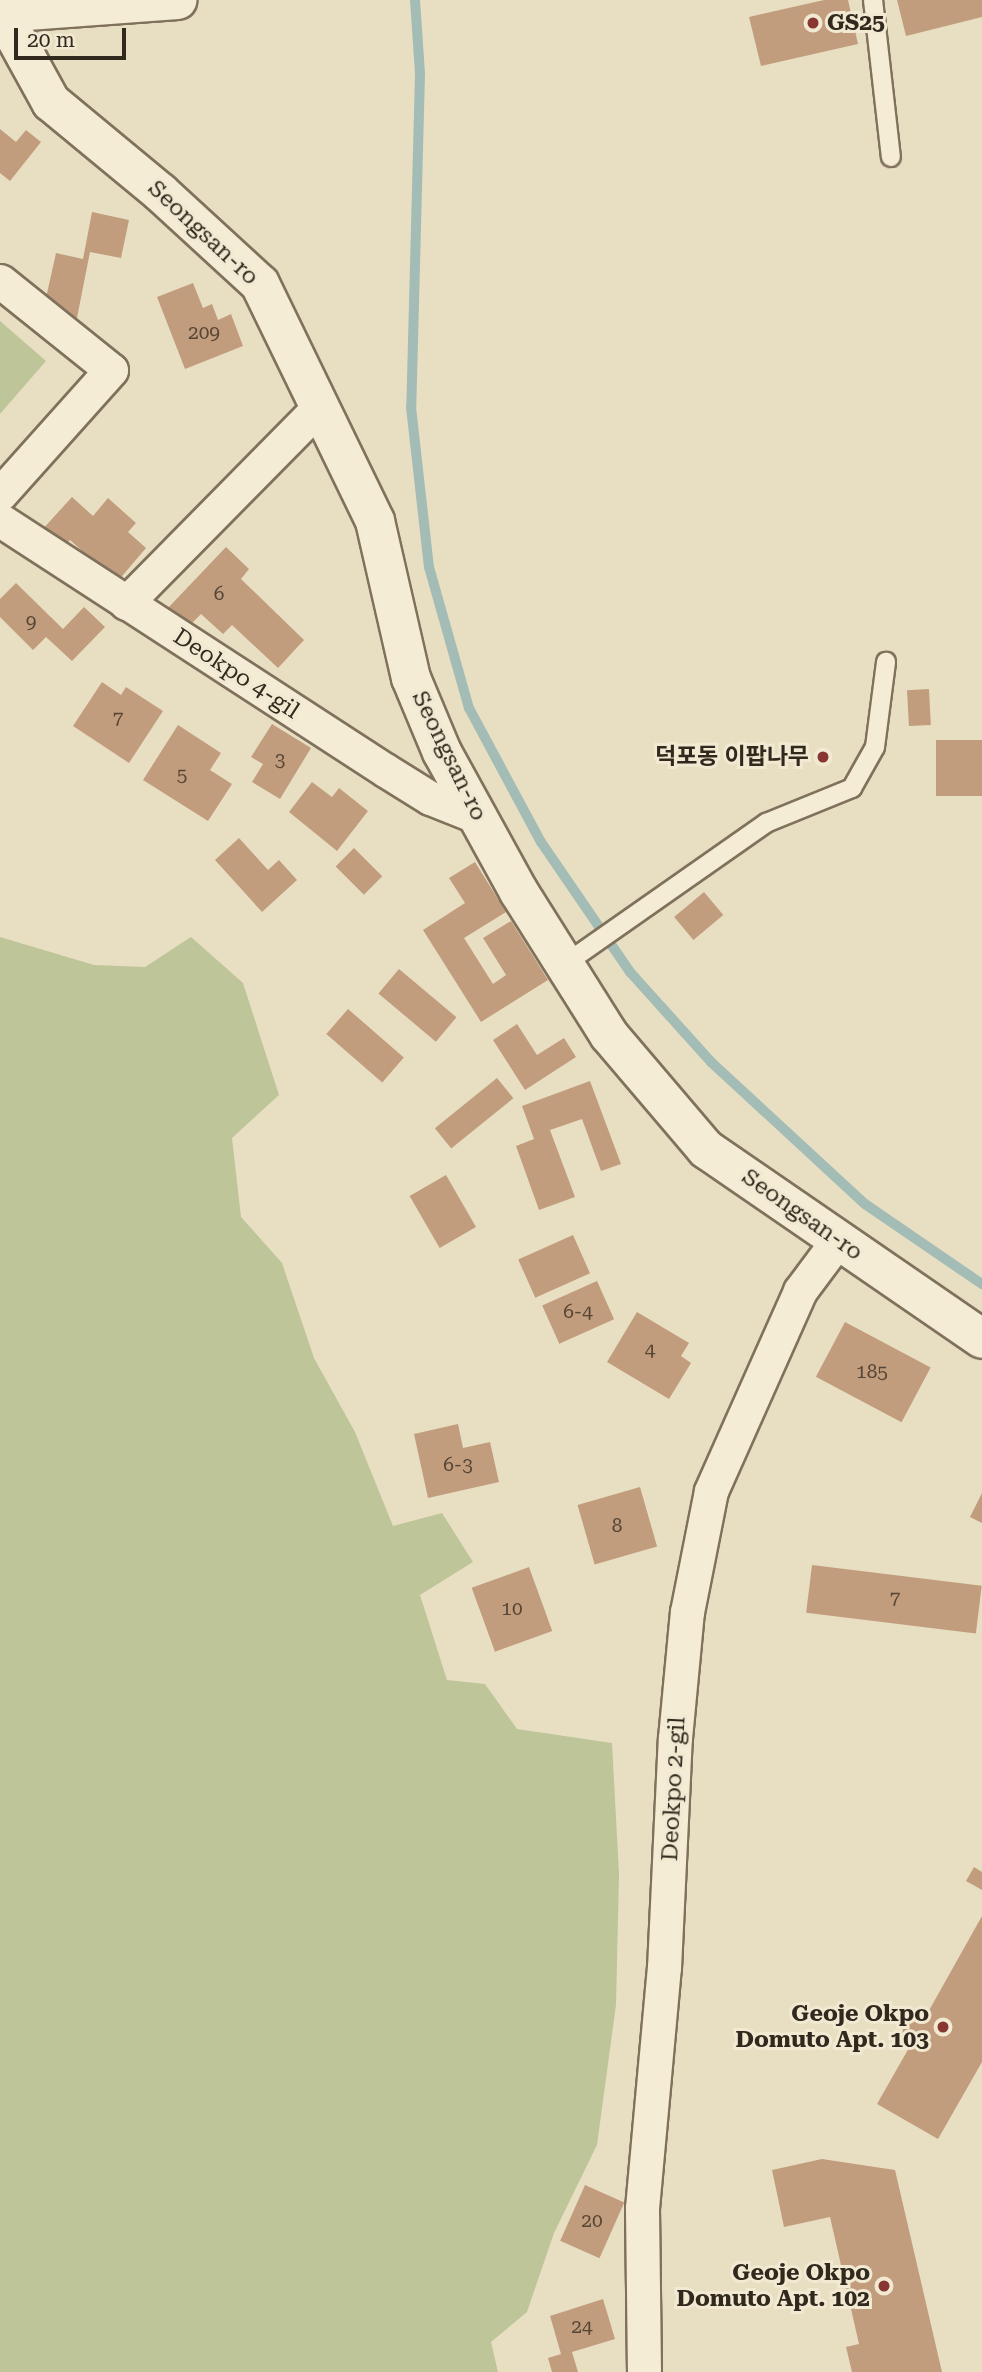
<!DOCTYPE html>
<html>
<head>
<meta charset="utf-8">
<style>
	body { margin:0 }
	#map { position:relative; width:982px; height:2372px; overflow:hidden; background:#e8dfc3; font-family:"Roboto Serif","Noto Sans KR",serif }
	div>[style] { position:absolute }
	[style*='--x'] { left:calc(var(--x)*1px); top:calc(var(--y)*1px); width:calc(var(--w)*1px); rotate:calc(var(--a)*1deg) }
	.green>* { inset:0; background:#bec598 }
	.stream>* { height:10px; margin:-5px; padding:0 5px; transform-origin:5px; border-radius:5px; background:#a4bcb6 }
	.building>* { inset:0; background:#c29d7d; transform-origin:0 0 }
	.roads { filter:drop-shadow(2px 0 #80715c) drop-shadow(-2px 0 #80715c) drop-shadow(0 2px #80715c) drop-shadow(0 -2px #80715c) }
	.service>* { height:18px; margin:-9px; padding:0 9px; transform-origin:9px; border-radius:9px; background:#f4ecd5 }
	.minor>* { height:33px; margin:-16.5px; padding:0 16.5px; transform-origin:16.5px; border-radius:16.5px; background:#f4ecd5 }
	.tertiary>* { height:38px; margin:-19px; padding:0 19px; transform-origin:19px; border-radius:19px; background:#f4ecd5 }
	.dots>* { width:19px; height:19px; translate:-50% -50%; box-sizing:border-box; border:4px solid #f1e9d1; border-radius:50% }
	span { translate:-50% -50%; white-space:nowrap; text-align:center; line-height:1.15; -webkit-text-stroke:6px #f1e9d1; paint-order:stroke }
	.number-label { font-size:19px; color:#564636 }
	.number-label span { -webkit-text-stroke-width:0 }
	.poi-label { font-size:23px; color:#32291e; font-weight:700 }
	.left { translate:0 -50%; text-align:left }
	.right { translate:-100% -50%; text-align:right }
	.street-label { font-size:23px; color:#32291e }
	.scale { position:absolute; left:14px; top:28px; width:112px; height:32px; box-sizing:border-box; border:4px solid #32291e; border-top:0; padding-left:9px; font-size:21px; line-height:24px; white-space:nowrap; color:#32291e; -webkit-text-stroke:5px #f1e9d1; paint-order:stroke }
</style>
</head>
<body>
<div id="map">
	<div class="green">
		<i style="clip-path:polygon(0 321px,46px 361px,0 414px)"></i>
		<i style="clip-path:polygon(0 937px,94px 965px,145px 967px,191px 937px,243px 983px,279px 1095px,232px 1138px,241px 1217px,282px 1263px,314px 1358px,355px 1432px,393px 1526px,442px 1513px,473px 1562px,420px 1595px,447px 1680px,485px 1684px,517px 1729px,612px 1743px,619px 1874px,616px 2005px,597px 2145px,554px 2233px,527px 2312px,491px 2342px,498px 2372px,0 2372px)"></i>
	</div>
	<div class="stream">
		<i style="--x:415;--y:0;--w:74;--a:86.1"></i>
		<i style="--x:420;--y:74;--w:333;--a:91.5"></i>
		<i style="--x:411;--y:407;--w:161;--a:83.6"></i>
		<i style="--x:429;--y:567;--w:147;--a:74.2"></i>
		<i style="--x:469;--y:708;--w:152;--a:61.8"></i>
		<i style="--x:541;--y:842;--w:158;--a:55.6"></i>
		<i style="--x:630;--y:972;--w:121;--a:48"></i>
		<i style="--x:711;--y:1062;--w:209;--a:42.7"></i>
		<i style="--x:865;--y:1204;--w:142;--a:34.4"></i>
	</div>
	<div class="building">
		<i style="clip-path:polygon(824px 0,848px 0,858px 44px,761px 66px,749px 17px)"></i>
		<i style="clip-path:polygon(897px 0,982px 0,982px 17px,906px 36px)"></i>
		<i style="clip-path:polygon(0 129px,16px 142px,26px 130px,41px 142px,10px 181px,0 173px)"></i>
		<i style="clip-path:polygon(92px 212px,129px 220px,121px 258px,90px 252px,76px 323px,46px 298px,56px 253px,83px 259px)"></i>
		<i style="clip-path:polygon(193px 283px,203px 308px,212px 304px,218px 320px,231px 314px,243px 346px,185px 369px,157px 297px)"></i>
		<i style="clip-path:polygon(72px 497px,93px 516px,108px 498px,136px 523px,128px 532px,146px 548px,117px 582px,70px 540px,61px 549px,41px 531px)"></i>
		<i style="clip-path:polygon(226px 547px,249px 569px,241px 579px,304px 640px,278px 668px,232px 625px,223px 634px,201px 614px,187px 628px,167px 609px)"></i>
		<i style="clip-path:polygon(16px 583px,63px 629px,84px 607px,105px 627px,72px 661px,46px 637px,33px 650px,0 617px,0 599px)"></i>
		<i style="clip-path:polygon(102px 682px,121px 695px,126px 687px,163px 711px,129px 763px,73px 726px)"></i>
		<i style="left:929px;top:689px;width:36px;height:22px;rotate:87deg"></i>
		<i style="clip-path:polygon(272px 724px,311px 748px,280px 799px,252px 782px,263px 764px,251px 757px)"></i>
		<i style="clip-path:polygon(178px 725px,221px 753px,210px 770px,232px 784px,208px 821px,143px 780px)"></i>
		<i style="left:982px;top:740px;width:56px;height:46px;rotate:90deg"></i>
		<i style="clip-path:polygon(312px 782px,332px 797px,339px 788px,368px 811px,337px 851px,289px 812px)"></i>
		<i style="clip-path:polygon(239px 838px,268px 870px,279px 860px,297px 880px,262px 912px,215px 860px)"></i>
		<i style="left:354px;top:848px;width:40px;height:26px;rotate:45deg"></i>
		<i style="clip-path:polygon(475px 862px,506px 912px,464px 938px,493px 984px,506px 975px,483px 938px,511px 921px,548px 980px,481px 1022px,423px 930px,465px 903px,449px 878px)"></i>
		<i style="left:704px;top:892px;width:30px;height:39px;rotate:50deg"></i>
		<i style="left:399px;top:969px;width:75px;height:32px;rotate:40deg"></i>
		<i style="left:348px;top:1009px;width:74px;height:33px;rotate:41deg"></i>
		<i style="clip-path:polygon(517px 1024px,537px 1055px,564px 1038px,576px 1057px,525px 1090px,493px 1040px)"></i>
		<i style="left:497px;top:1078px;width:26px;height:80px;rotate:51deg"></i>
		<i style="clip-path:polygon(590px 1081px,621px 1164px,601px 1171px,582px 1119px,550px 1130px,575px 1197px,539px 1210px,516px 1146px,534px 1139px,522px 1106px)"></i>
		<i style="left:446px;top:1175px;width:60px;height:42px;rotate:60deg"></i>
		<i style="left:573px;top:1235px;width:42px;height:60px;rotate:66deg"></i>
		<i style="left:597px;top:1281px;width:42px;height:60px;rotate:66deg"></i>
		<i style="clip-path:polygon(637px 1312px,689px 1343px,681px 1356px,691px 1363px,669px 1399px,607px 1362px)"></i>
		<i style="left:845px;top:1322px;width:97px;height:62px;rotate:28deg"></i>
		<i style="clip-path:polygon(458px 1424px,463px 1448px,490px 1442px,499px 1482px,428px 1498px,414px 1434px)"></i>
		<i style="left:640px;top:1487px;width:62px;height:65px;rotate:74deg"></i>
		<i style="clip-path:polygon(982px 1493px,982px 1523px,970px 1517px)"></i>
		<i style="left:812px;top:1565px;width:171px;height:48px;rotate:7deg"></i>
		<i style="left:529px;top:1567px;width:68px;height:61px;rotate:70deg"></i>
		<i style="clip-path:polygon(974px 1867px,982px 1872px,982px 1890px,966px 1881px)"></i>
		<i style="clip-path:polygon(982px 1916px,982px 2062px,938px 2139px,877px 2104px,910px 2046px,897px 2040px,915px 2008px,927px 2014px)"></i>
		<i style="clip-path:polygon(822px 2159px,895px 2170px,942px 2372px,852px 2372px,846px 2347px,859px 2344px,830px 2217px,784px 2227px,772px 2170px)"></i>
		<i style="left:585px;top:2185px;width:43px;height:61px;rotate:24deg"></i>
		<i style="clip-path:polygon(603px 2299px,615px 2339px,572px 2352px,578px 2372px,552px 2372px,548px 2358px,561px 2354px,550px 2316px)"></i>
	</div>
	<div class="roads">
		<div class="service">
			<i style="--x:873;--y:0;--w:158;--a:83.5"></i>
			<i style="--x:565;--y:964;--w:246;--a:-35"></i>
			<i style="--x:766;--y:823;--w:93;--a:-22.1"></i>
			<i style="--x:852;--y:788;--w:47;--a:-60.7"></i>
			<i style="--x:875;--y:747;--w:86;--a:-82.6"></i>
		</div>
		<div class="minor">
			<i style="--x:0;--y:281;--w:142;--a:38.7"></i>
			<i style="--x:111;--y:370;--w:166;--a:131.8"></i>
			<i style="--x:0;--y:520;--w:459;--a:33"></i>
			<i style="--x:385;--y:770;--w:53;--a:31.9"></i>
			<i style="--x:430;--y:798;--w:52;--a:21.6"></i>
			<i style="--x:126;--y:603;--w:274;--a:-45.4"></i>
			<i style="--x:644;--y:2372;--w:164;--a:-90.7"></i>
			<i style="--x:642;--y:2208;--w:241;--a:-84.8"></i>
			<i style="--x:664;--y:1968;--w:230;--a:-87.3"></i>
			<i style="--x:675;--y:1738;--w:127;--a:-84.6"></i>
			<i style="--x:687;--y:1612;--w:123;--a:-78.8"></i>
			<i style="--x:711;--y:1491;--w:219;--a:-66"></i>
			<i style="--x:800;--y:1291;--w:64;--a:-53.3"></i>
		</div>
		<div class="tertiary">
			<i style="--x:0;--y:13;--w:178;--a:-4.2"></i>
			<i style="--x:2;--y:13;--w:102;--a:61.2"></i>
			<i style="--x:51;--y:102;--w:143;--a:39.6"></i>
			<i style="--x:161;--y:193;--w:134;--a:42.6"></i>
			<i style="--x:260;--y:284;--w:263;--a:64.1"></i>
			<i style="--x:375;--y:521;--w:161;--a:77.1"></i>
			<i style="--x:411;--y:678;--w:80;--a:67.3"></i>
			<i style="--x:442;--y:752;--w:160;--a:61.2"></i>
			<i style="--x:519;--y:892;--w:169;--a:57.8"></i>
			<i style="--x:609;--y:1035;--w:150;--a:49.6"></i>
			<i style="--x:706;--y:1149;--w:335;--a:34.5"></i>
		</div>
	</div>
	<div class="dots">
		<i style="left:813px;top:23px;background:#883632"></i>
		<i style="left:823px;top:757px;background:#883632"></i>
		<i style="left:943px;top:2027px;background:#883632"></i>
		<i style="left:884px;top:2286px;background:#883632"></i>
	</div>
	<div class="number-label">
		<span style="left:204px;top:333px">209</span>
		<span style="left:219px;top:594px">6</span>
		<span style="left:31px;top:622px">9</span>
		<span style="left:118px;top:719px">7</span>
		<span style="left:280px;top:760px">3</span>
		<span style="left:182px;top:775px">5</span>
		<span style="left:578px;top:1312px">6-4</span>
		<span style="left:650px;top:1350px">4</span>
		<span style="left:872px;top:1372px">185</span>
		<span style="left:458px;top:1465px">6-3</span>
		<span style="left:617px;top:1526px">8</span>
		<span style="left:895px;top:1599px">7</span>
		<span style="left:512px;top:1609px">10</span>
		<span style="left:592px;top:2221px">20</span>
		<span style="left:582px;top:2327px">24</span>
	</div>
	<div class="poi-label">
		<span class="left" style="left:827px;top:23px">GS25</span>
		<span class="right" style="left:809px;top:757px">덕포동 이팝나무</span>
		<span class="right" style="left:929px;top:2027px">Geoje Okpo<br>Domuto Apt. 103</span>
		<span class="right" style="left:870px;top:2286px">Geoje Okpo<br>Domuto Apt. 102</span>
	</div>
	<div class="street-label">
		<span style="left:203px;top:233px;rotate:43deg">Seongsan-ro</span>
		<span style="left:236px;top:674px;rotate:33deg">Deokpo 4-gil</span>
		<span style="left:449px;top:756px;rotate:64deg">Seongsan-ro</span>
		<span style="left:802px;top:1215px;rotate:35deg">Seongsan-ro</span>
		<span style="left:674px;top:1789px;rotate:-87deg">Deokpo 2-gil</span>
	</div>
	<div class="scale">20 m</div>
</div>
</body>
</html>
